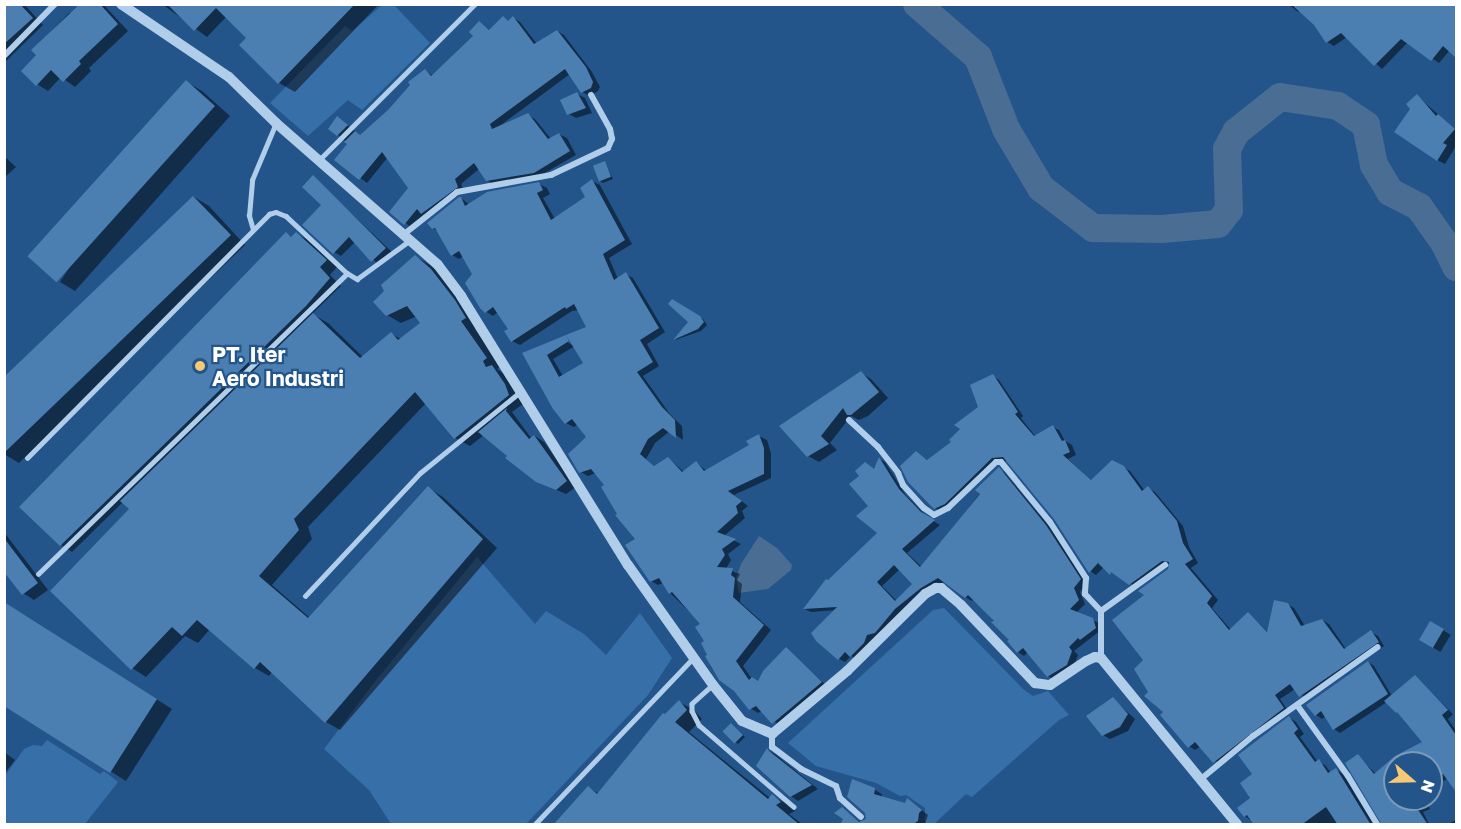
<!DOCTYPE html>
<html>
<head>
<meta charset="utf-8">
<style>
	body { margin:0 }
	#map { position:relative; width:1461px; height:829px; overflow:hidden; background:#23558b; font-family:"Golos Text",sans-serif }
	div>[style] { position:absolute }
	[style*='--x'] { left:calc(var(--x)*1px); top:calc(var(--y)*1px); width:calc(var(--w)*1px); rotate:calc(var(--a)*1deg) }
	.green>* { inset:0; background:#376fa8 }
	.water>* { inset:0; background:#496d93 }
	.shadow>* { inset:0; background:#0007; transform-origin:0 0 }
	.river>* { height:28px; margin:-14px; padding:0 14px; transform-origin:14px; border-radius:14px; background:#496d93 }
	.building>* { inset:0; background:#4b7fb2; transform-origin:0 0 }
	.service>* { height:4.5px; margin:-2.25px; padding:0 2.25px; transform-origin:2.25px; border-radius:2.25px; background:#b0cdea }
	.minor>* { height:6px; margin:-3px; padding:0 3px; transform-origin:3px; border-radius:3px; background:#b0cdea }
	.tertiary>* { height:10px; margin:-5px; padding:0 5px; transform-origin:5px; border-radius:5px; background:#b0cdea }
	.dots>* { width:16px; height:16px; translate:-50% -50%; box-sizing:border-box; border:3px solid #23558b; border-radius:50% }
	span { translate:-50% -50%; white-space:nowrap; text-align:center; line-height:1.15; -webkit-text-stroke:4.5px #23558b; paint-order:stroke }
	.poi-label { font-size:21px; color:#fff; font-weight:700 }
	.left { translate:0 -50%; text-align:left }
	.frame { position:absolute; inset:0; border:6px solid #fff; pointer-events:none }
	.north { position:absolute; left:1383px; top:751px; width:60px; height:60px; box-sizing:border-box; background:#23558b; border:2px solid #7b99b9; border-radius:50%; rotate:110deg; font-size:16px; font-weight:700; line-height:24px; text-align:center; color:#fff }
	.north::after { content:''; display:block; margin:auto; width:21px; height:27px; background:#f6c972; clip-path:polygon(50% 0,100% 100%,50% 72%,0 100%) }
</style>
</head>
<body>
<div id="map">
	<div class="green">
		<i style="clip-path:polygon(382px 5px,394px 5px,430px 43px,362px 110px,348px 100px,308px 136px,270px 103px,345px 26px,352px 31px)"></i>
		<i style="clip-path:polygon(477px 557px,535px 624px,546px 611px,584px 634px,606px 655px,640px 613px,672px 658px,648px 695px,526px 824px,391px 824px,369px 790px,324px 749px,373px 684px)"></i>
		<i style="clip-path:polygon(944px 608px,1023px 689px,1033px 696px,1048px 691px,1069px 715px,1059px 720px,972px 797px,966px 794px,934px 824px,925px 824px,925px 808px,906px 795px,900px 796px,876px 783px,816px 766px,788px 743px,933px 610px)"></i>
		<i style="clip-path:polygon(47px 740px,100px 774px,104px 771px,118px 782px,85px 824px,5px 824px,5px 776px,24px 749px,33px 745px,42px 746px)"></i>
	</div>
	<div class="water">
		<i style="clip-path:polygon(759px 536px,777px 548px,792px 565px,791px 570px,768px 589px,739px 593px,736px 578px,741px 564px)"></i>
	</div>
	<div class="shadow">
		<i style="clip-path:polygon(4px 4px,24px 4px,43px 25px,4px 63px)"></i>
		<i style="clip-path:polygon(83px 4px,103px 4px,128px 31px,89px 68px,91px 71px,75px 87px,61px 77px,48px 91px,37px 84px,38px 55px,33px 50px,69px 13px,72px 14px)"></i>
		<i style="clip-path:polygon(162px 4px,379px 4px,295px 92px,279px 83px,241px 45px,248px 38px,227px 16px,207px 37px)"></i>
		<i style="clip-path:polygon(1288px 4px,1456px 4px,1456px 56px,1450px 50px,1439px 63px,1408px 42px,1382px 69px,1347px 37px,1334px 46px,1327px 42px,1315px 24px,1300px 10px,1298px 12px)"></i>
		<i style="clip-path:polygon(503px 18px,509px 22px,514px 18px,520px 22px,537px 44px,557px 31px,564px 35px,592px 72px,600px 87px,598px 91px,590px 96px,582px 92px,570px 74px,501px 125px,528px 115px,535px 119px,551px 139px,559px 134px,567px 138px,576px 155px,541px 175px,494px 185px,487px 180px,479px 169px,461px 184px,464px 191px,429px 217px,424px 214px,412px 228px,391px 212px,410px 188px,388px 157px,367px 183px,336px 160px,349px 144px,338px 135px,338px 118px,361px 136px,389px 111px,425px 71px,432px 75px,475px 36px,480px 23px,491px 31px)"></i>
		<i style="clip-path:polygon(187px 82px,202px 91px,230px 116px,75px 291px,60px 282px)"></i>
		<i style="clip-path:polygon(577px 94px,585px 98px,592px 113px,576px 118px,569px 114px)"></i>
		<i style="clip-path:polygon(1417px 96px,1456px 130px,1456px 146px,1445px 164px,1437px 160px,1412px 109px)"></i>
		<i style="clip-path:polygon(4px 156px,16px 167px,4px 178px)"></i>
		<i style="clip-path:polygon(605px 163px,613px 179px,603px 183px,600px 181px)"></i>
		<i style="clip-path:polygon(313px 177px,392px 252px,379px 265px,355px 242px,341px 256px,334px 252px,323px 205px)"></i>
		<i style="clip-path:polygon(evenodd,592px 181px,600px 185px,632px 244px,609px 258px,618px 279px,626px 274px,633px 278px,665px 332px,647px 344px,659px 366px,643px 376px,669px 413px,682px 426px,683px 440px,670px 431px,655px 443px,646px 459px,655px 467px,668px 458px,684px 472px,696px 463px,707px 471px,751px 445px,759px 436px,767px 440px,771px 453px,771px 478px,734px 495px,748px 506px,742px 511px,745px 518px,724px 536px,741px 544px,728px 554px,731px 560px,726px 569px,740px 574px,737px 580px,742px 584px,740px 602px,771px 630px,743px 666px,752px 679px,759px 682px,786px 649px,828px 687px,781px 727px,762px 711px,758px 713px,750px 708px,735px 690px,720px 680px,711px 667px,703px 643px,707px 642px,702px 624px,670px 593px,663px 583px,658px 585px,651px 581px,637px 540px,619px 514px,606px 485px,596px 473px,588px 476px,581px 472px,588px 437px,578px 424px,574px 427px,566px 423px,524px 354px,563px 339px,572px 345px,572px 341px,565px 337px,571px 339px,588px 328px,579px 310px,572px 311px,520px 345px,512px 341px,510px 329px,498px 312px,493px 316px,485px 311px,474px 274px,463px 256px,459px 259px,452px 255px,439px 232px,433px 228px,461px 198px,470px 205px,539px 184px,547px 188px,550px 194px,543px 198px,555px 219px,587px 197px,592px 181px,575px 346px,585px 363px,563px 376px,553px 359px,575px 346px)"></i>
		<i style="clip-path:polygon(194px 197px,209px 206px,245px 245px,19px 463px,4px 454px,4px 379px)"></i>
		<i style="clip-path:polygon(287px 234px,293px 238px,296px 234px,308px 240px,337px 267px,330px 275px,341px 286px,312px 314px,328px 323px,364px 358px,391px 334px,401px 339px,422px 323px,417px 316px,401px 323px,387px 315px,416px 257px,430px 265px,445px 279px,479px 326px,475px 329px,501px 366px,497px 369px,506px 375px,523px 404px,512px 412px,532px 439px,535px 436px,544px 442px,576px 487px,566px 494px,545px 485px,484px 435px,470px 446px,455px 438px,426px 403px,308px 527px,312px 539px,272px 585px,310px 618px,428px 488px,443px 497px,497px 548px,340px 730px,326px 722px,272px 672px,269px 676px,255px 668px,210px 629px,198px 643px,185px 636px,146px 677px,132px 668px,131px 509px,123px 502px,72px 552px,61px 545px)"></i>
		<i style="clip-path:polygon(673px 301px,703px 319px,707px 325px,701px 331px,675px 340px,691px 322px)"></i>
		<i style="clip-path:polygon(861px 373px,871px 379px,888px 398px,868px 416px,859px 420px,851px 416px,830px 443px,837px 450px,819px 462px,808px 456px)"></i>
		<i style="clip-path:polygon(993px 376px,999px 380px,1023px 416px,1021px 418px,1036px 437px,1053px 427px,1059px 430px,1065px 441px,1072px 445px,1076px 455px,1068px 459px,1092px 481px,1112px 461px,1130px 471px,1145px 491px,1148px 488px,1155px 492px,1183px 526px,1189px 547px,1198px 563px,1191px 568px,1218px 600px,1212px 608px,1231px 630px,1249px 614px,1268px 632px,1287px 604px,1294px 608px,1305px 626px,1322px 620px,1329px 624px,1346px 649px,1371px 632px,1378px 636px,1384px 646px,1307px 699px,1295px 689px,1280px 699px,1289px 712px,1220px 765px,1201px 746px,1195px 750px,1189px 746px,1149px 692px,1145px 660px,1147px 595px,1169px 570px,1171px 562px,1136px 587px,1104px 567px,1096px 575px,1090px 571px,1055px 518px,1008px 461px,999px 461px,942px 512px,935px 508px,916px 452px,929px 461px,953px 442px,980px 407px)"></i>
		<i style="clip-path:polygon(evenodd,880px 459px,885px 462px,905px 494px,927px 517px,940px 525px,907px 553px,922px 567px,999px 469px,1005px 473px,1052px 530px,1086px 584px,1080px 592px,1085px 604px,1076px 613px,1099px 623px,1101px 630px,1074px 651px,1078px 655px,1073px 668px,1054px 680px,1048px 676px,1028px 652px,1024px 656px,1018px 652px,1011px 640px,974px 599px,972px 601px,965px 597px,945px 581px,927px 592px,858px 659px,851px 656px,845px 662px,839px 659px,813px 633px,836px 610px,811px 612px,805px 609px,828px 582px,880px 533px,870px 506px,875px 470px,880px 459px,900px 569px,914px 584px,897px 601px,882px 586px,900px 569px)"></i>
		<i style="clip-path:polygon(4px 532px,48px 590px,34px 600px,23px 593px,4px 569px)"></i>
		<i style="clip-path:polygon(16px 610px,172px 709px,126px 781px,4px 704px)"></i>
		<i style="left:1431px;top:623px;width:23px;height:20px;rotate:31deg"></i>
		<i style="clip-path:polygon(1368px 662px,1374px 666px,1392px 696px,1415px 677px,1453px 714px,1448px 719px,1456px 731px,1456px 789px,1448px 778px,1431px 790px,1431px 763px,1395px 763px,1395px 799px,1425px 799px,1430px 809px,1423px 812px,1429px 824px,1382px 824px,1358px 756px,1376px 774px,1425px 742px,1403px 716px,1387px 702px,1340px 733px,1334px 729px,1326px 716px,1322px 719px,1316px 715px)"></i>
		<i style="clip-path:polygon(1113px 699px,1135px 719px,1128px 731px,1110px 739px,1103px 735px)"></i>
		<i style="clip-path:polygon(679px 702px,694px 710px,702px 719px,689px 732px,770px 798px,772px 796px,787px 804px,795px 811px,789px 814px,802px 824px,555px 824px,589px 788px,599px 794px)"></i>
		<i style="clip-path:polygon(1290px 718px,1296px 722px,1304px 734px,1300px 737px,1318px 762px,1325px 765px,1331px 773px,1336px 770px,1343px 774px,1374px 824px,1256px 824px,1245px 816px,1252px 798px,1254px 774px)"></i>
		<i style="clip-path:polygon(732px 724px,745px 737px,738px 744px,735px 742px)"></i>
		<i style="clip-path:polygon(767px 750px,775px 754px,818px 789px,798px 801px,791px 796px)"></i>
		<i style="clip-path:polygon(4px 752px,15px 760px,4px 774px)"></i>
		<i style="clip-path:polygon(875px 790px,882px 794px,881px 798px,906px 805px,914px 804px,928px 815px,925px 824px,845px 824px,842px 808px,861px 823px,868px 819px)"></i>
		<i style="clip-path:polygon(1456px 820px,1456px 824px,1448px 824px)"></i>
	</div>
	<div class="river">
		<i style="--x:917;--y:4;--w:81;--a:41"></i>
		<i style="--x:978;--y:57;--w:77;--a:68.7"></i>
		<i style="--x:1006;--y:129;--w:69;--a:59.3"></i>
		<i style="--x:1041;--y:188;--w:66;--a:37.6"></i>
		<i style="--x:1093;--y:228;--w:69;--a:0.8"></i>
		<i style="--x:1162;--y:229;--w:56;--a:-5.1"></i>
		<i style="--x:1218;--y:224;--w:18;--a:-52"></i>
		<i style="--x:1229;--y:210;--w:61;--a:-91.9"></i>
		<i style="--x:1227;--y:149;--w:19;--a:-62"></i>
		<i style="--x:1236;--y:132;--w:56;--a:-38.5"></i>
		<i style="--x:1280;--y:97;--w:59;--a:8.8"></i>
		<i style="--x:1338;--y:106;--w:34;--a:34"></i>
		<i style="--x:1366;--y:125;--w:41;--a:78.7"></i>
		<i style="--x:1374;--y:165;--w:31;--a:59"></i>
		<i style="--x:1390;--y:192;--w:33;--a:27"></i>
		<i style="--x:1419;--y:207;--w:43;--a:54.5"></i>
		<i style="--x:1444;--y:242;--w:28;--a:64"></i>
	</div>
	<div class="building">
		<i style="clip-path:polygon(4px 4px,20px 4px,33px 18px,4px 44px)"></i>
		<i style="clip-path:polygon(80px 4px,100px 4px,118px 24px,79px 61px,81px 64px,63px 82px,51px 70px,36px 86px,21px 71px,36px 55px,31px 50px)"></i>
		<i style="clip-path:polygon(167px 4px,355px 4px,278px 84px,239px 45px,246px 38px,216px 8px,194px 31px)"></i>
		<i style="clip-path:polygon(1291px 4px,1456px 4px,1456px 58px,1443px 46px,1431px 61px,1401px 39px,1374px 66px,1341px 33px,1326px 43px,1314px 25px)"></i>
		<i style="clip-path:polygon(503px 16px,508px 21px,513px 16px,534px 44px,557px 30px,586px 67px,593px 82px,591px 88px,581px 93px,565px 69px,490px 124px,492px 129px,528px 113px,548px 139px,559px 133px,570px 151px,534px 173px,486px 181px,474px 163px,455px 179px,458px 187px,421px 214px,417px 209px,404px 225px,389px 212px,408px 188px,382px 152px,359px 180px,334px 160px,347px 144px,344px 142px,355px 131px,360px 135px,388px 110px,410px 85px,408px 82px,425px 69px,431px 76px,473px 36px,469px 32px,479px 21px,489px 30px)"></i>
		<i style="left:186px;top:80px;width:39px;height:237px;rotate:42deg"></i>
		<i style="clip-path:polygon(577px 92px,586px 108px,567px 115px,560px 100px)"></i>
		<i style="clip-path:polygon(1417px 94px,1436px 116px,1438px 114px,1455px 129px,1443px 143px,1447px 145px,1437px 161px,1394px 132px,1410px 109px,1406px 104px)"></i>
		<i style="clip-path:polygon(337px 116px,348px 125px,337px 136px,328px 129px)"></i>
		<i style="left:605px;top:161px;width:17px;height:13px;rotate:69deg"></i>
		<i style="clip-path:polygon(313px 175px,386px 248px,371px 262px,349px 237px,333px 254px,302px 225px,321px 205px,302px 187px)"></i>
		<i style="clip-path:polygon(592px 179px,625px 240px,603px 254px,614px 280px,626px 272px,659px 328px,640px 340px,653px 362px,637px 372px,662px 407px,675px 420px,676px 438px,663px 428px,648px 439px,640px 454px,654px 466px,668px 457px,682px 472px,696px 461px,704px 471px,749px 445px,746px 441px,759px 434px,764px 448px,764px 474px,728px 491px,742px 501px,736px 506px,738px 513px,717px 532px,736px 539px,722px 549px,725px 555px,717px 567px,733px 568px,731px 575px,735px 578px,733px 597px,764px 625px,736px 661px,749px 680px,752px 677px,758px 681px,763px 671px,786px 647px,822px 682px,772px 724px,756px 706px,749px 710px,734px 691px,719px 680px,705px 656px,707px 655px,701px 643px,704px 641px,695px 627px,700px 624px,672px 592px,669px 594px,659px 578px,650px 582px,625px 545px,635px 539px,615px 515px,617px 514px,601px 487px,604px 485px,591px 469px,579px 473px,568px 454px,586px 437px,572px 419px,565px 424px,553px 409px,522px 353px,566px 335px,569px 341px,547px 355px,559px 377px,583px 363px,566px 335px,586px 327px,574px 304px,566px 309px,565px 307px,511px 342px,504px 331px,508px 329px,493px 307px,485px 313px,480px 308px,465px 283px,472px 274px,459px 251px,451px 256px,435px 228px,432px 229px,427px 223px,459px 197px,461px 197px,465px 206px,487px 192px,539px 182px,543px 190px,537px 193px,551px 220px,585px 197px,580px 188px)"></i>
		<i style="clip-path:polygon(193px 196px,231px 235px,4px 453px,4px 377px)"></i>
		<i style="clip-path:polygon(286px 232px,291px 237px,296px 232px,327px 260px,320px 267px,330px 278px,306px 306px,60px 546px,19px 507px)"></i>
		<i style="clip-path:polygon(415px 255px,431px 269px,455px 300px,466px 318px,461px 321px,487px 358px,483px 361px,486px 367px,492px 365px,505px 384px,509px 395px,454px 439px,415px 392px,294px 519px,299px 530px,259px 576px,308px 618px,428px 486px,483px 539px,325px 723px,260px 662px,254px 669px,197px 620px,182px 636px,172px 627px,131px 670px,50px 591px,129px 509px,120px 501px,313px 313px,360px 358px,391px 332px,398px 340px,420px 323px,407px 306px,386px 316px,373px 302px,384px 291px,381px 285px)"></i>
		<i style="clip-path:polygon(672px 299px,700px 316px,704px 322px,698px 329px,673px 340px,688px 322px,668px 304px)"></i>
		<i style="clip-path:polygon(861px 371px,879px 392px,851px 415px,847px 415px,843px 408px,821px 436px,829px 444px,807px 457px,779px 426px)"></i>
		<i style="clip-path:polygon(993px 374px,1018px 412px,1015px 414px,1034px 436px,1053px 425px,1062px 441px,1065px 440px,1070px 452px,1063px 455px,1091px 480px,1112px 460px,1124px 466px,1142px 491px,1148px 486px,1177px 521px,1183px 543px,1193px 559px,1185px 564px,1212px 596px,1207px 603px,1229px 630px,1248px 612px,1267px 632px,1274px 600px,1288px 603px,1301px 626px,1322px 619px,1344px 649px,1371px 630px,1379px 642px,1299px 697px,1290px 684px,1275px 695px,1284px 708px,1213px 763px,1195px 742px,1188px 748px,1160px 715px,1163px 712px,1144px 696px,1148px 692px,1134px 669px,1143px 660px,1112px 620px,1144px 595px,1138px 591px,1168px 569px,1169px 562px,1162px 561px,1129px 585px,1111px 572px,1110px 575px,1098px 563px,1089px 573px,1054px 519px,1003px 457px,992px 458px,945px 504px,934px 509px,908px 482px,900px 466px,916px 451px,927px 460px,951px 442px,949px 440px,960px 429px,954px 425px,978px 407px,970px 385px)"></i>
		<i style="clip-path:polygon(507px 408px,506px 411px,529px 439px,534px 435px,567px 481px,556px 490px,536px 482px,505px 458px,507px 456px,478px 432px)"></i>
		<i style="clip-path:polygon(evenodd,879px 457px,899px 489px,921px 512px,935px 520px,902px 549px,920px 567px,980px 494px,975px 490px,999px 467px,1046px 525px,1081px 579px,1074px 588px,1079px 600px,1070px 609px,1093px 618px,1096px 628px,1080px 640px,1078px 638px,1069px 647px,1072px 651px,1067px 665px,1047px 677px,1023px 648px,1017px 653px,1007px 641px,1009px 640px,991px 622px,994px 621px,968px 595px,965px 598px,938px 578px,921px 588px,895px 609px,875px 633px,867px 635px,864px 643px,850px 657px,845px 652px,838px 660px,816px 641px,811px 633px,837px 607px,803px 609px,826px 579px,828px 580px,877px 533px,856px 516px,868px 506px,849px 484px,859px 476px,855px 471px,865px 462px,874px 469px,879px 457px,894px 565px,912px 584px,895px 601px,877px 582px,894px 565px)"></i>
		<i style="clip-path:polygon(4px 538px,38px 583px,22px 595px,4px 572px)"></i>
		<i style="clip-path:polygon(4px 602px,157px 699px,110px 773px,4px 706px)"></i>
		<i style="left:1430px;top:621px;width:16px;height:22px;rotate:30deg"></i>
		<i style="clip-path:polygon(1368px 661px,1388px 694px,1333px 730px,1321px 711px,1315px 716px,1306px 705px)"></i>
		<i style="clip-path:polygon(1415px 675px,1448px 710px,1442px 715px,1456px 735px,1456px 792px,1443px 774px,1431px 782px,1431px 763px,1395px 763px,1395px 799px,1435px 799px,1417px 808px,1428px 825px,1382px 825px,1345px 763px,1358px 754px,1374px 774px,1395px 756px,1422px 742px,1397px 712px,1396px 713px,1384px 701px)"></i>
		<i style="clip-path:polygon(1113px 697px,1128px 714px,1120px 727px,1102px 736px,1086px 716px)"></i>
		<i style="clip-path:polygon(679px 700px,687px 710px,675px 722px,768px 799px,772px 794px,781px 802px,776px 805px,800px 825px,553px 825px,588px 786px,597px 794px,663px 713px,665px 714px)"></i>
		<i style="clip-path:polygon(1289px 716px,1298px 729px,1294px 733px,1315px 762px,1319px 759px,1328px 773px,1336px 768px,1371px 825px,1338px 825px,1326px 807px,1301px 825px,1254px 825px,1247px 815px,1244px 817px,1237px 808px,1250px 798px,1240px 783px,1252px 774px,1238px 755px)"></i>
		<i style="left:731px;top:723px;width:17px;height:12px;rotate:45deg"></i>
		<i style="clip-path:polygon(767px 748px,769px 751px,812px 785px,790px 797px,756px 766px)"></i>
		<i style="clip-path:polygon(852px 779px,875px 788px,874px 794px,905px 803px,907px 798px,922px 810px,919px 813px,918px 821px,912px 825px,840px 825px,843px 819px,834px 813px,842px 807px,859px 822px,866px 819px,865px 813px,847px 797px)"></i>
	</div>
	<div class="service">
		<i style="--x:318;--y:161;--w:222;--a:-45"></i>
		<i style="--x:253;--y:230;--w:15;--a:-106"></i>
		<i style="--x:249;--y:216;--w:36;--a:-85"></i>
		<i style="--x:252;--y:180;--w:62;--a:-67.2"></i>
		<i style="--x:27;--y:458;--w:344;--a:-45.2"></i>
		<i style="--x:269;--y:214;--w:7;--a:-16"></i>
		<i style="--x:276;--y:212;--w:11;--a:22"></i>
		<i style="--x:286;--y:216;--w:83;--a:43.1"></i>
		<i style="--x:347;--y:273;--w:12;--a:31"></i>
		<i style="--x:357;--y:279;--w:64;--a:-36.2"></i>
		<i style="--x:38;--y:574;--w:431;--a:-44.2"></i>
		<i style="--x:305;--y:596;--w:168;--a:-46.9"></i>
		<i style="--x:420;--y:473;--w:129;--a:-39"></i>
		<i style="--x:713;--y:685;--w:28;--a:138"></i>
		<i style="--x:692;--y:704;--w:7;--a:90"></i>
		<i style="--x:692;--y:711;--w:16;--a:63"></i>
		<i style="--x:699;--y:725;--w:125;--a:40.8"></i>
		<i style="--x:535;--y:824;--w:228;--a:-46.4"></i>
	</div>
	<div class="minor">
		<i style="--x:4;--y:56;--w:73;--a:-45.6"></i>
		<i style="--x:403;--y:235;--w:69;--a:-38.5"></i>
		<i style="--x:457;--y:192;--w:96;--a:-10.3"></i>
		<i style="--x:551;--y:175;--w:63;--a:-25.3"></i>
		<i style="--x:608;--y:148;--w:10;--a:-66"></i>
		<i style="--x:612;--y:139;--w:10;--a:-101"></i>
		<i style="--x:610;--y:129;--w:39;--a:-119"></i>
		<i style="--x:849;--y:420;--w:40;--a:43"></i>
		<i style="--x:878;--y:447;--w:33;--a:52"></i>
		<i style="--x:898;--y:473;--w:13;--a:67"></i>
		<i style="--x:903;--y:485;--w:31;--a:48"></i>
		<i style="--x:924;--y:508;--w:12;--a:35"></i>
		<i style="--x:934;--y:515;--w:16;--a:-27"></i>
		<i style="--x:948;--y:508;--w:66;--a:-43.8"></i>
		<i style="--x:996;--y:462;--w:5;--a:0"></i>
		<i style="--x:1001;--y:462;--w:77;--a:50.8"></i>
		<i style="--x:1050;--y:522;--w:67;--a:57.3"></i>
		<i style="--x:1086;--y:578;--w:16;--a:94"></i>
		<i style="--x:1085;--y:594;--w:23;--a:47"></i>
		<i style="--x:1101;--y:611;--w:47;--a:90"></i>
		<i style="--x:1101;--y:611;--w:79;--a:-35.7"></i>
		<i style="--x:1297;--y:705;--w:87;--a:54.3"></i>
		<i style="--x:1348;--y:776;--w:56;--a:58.9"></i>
		<i style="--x:772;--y:734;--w:13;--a:90"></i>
		<i style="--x:772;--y:747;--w:36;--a:37"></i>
		<i style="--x:801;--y:769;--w:39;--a:26"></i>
		<i style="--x:836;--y:786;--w:13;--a:72"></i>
		<i style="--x:840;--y:798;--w:28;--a:42"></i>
		<i style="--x:1201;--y:779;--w:67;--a:-39.6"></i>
		<i style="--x:1253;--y:736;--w:153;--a:-35.5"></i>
	</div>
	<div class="tertiary">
		<i style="--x:121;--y:4;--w:130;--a:34.1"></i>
		<i style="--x:229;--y:77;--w:66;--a:44.4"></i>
		<i style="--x:276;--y:123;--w:215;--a:41.2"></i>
		<i style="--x:438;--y:265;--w:39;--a:53"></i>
		<i style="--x:461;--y:296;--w:317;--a:58.2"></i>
		<i style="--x:628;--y:565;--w:147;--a:54.7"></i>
		<i style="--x:713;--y:685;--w:46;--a:51.1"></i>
		<i style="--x:742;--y:721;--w:33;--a:23"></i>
		<i style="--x:772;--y:734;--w:98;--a:-40"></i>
		<i style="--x:847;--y:671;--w:110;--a:-44.6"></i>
		<i style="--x:925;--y:594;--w:13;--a:-29"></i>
		<i style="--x:936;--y:588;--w:5;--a:0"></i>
		<i style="--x:941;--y:588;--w:26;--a:40"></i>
		<i style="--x:961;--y:605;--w:108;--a:46.5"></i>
		<i style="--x:1035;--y:683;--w:15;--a:8"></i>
		<i style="--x:1050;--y:685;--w:43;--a:-33.7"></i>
		<i style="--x:1086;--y:661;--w:10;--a:-24"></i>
		<i style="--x:1095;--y:657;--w:6;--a:9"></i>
		<i style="--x:1101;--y:658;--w:215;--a:50.7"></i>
	</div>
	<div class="dots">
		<i style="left:200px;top:366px;background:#f6c972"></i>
	</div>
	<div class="poi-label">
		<span class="left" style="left:212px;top:366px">PT. Iter<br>Aero Industri</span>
	</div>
	<div class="frame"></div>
	<div class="north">N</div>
</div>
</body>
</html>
